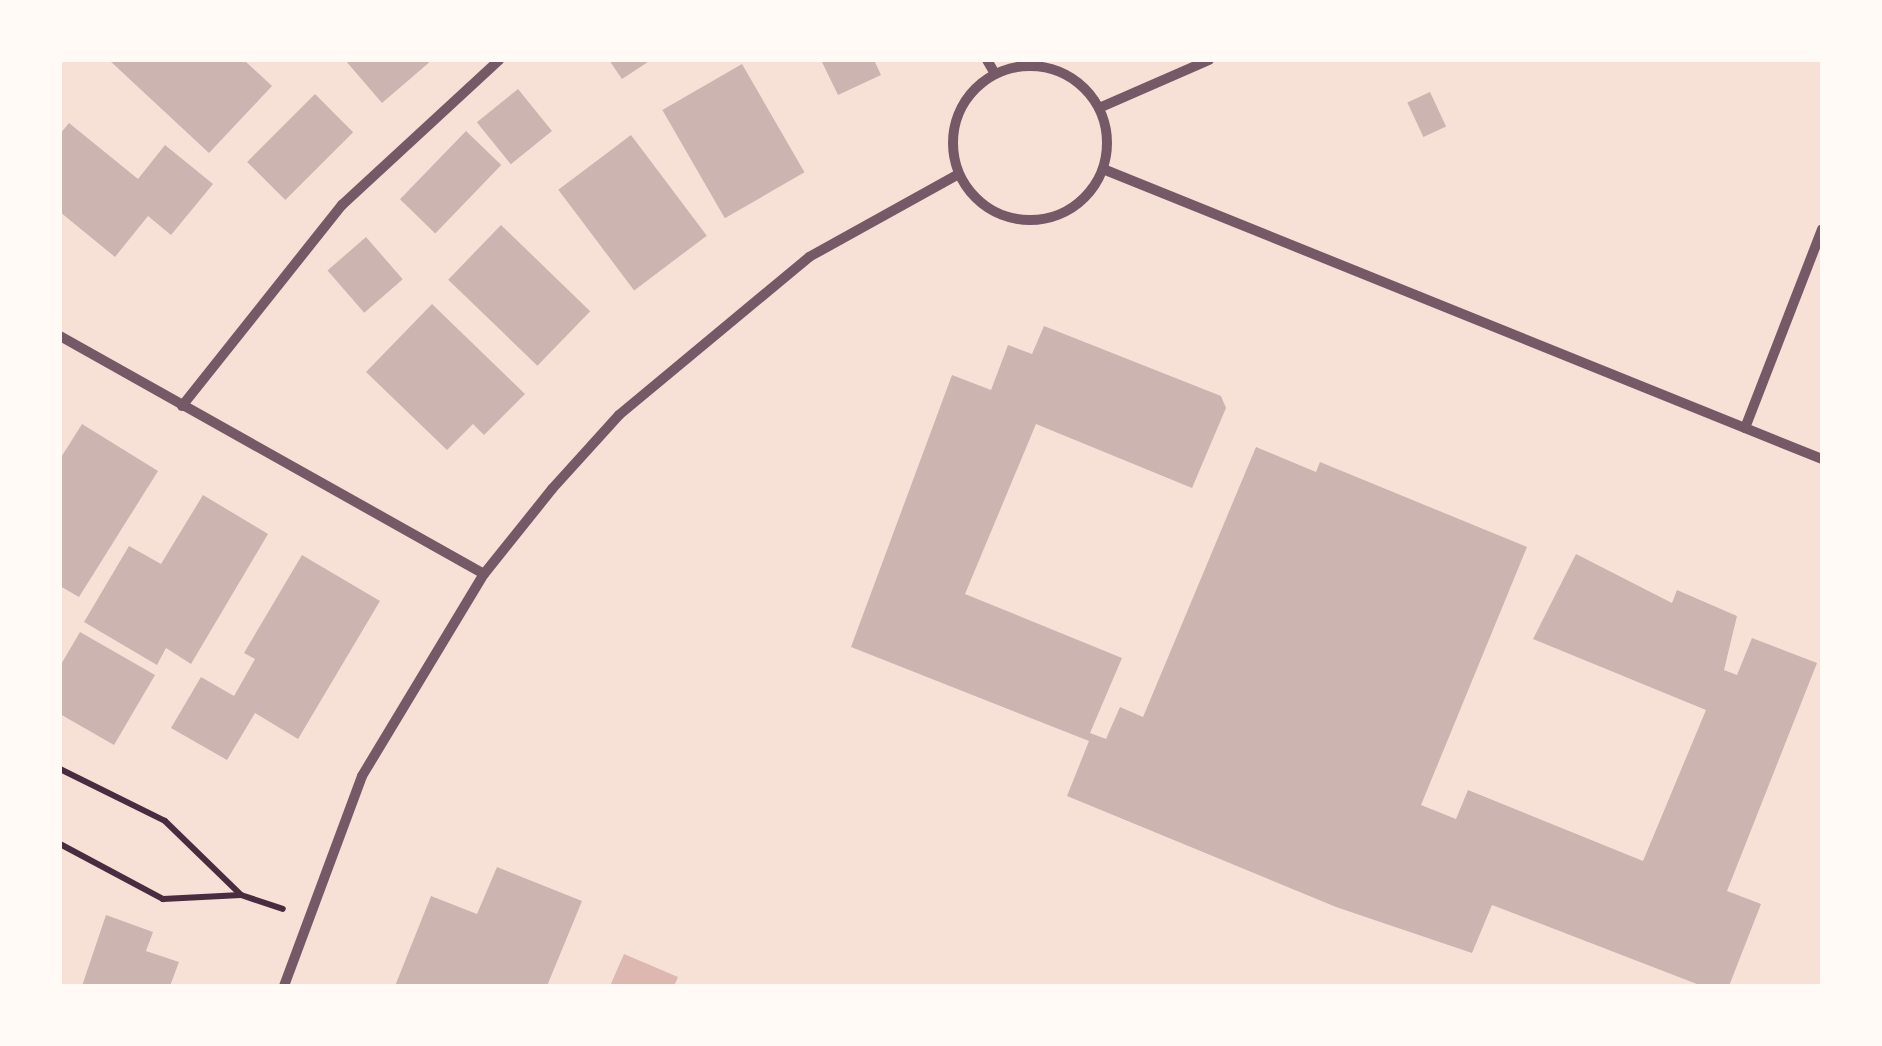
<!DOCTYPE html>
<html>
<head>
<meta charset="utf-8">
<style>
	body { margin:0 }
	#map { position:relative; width:1882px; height:1046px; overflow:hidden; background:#f7e1d7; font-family:"Asap Condensed",sans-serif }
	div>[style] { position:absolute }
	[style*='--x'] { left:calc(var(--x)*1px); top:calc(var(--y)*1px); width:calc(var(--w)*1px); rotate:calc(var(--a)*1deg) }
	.water>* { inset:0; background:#dcb8b0 }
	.building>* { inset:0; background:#ccb4b1; transform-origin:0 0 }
	.path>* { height:6px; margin:-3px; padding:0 3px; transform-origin:3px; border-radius:3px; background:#4a2c40 }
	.minor>* { height:10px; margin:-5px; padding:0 5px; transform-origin:5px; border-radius:5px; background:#755966 }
	.minor>.ring { margin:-5px; padding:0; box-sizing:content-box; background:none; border:10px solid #755966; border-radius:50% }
	span { translate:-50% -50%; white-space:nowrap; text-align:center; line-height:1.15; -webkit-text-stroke:8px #fffaf5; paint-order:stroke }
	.frame { position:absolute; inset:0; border:62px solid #fffaf5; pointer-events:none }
</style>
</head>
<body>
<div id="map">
	<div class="water">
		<i style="clip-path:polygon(624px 954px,678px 977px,674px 986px,610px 986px)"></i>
	</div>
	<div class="building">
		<i style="clip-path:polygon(109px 60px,244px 60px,272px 86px,209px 153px)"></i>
		<i style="clip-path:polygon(345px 60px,432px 60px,382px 103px)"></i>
		<i style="clip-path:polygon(609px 60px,651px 60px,622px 79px)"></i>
		<i style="clip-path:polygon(821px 60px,874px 60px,881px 75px,838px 95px)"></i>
		<i style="left:742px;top:64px;width:125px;height:92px;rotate:60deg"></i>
		<i style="left:518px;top:89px;width:54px;height:53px;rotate:51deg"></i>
		<i style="left:1430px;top:92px;width:38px;height:25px;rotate:65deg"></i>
		<i style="left:315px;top:94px;width:54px;height:96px;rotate:45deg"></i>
		<i style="clip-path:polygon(69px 123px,138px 179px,165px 145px,213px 184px,171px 235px,148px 216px,115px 257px,60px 212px,60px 134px)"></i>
		<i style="left:466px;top:131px;width:49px;height:95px;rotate:44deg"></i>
		<i style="left:631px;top:135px;width:126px;height:91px;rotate:53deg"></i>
		<i style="left:501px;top:225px;width:124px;height:76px;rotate:44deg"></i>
		<i style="left:366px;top:237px;width:56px;height:51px;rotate:49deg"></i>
		<i style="clip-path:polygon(432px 304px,525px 394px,484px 435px,473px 424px,447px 450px,366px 372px)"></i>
		<i style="clip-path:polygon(1044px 326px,1221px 396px,1226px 408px,1192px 488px,1036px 424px,965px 594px,1122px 658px,1090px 733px,1106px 739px,1120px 707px,1143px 717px,1256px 447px,1316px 472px,1320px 462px,1527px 547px,1421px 805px,1456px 819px,1468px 790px,1643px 861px,1706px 710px,1533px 639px,1576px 554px,1672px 603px,1677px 590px,1737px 616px,1724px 670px,1737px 675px,1752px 638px,1817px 663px,1727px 891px,1761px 904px,1729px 986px,1702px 986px,1492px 905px,1472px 953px,1336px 907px,1067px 796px,1089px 741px,851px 647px,952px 375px,991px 390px,1008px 345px,1032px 354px)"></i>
		<i style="clip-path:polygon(82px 424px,158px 471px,79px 597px,60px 586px,60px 459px)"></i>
		<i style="clip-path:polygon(203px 495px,268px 534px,191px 664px,166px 648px,157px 665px,84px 622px,129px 546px,161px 564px)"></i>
		<i style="clip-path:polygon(302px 555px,380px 601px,298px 739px,255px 713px,227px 760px,171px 728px,201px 677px,234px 696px,255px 659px,244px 653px)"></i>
		<i style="clip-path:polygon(80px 632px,155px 675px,114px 745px,60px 714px,60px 666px)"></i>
		<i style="clip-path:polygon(497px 867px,582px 901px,547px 986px,395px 986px,431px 896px,477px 914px)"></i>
		<i style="clip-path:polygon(106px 915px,153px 932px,146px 951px,179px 962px,170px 986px,82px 986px)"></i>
	</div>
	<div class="path">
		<i style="--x:60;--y:769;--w:117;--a:26.3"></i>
		<i style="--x:165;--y:821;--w:106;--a:44.2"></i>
		<i style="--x:241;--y:895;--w:44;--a:18.4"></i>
		<i style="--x:60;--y:844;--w:117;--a:28.1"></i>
		<i style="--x:163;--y:899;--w:78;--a:-2.9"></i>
	</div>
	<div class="minor">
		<i style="--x:987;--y:60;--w:16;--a:60"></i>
		<i class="ring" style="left:953px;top:66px;width:144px;height:144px"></i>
		<i style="--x:1099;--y:108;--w:120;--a:-23.6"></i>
		<i style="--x:1103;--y:169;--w:775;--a:21.97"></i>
		<i style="--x:60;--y:336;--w:486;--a:29.3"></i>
		<i style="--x:182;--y:406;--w:257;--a:-51.5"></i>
		<i style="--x:342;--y:205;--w:214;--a:-42.7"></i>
		<i style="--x:1745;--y:428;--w:213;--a:-68.8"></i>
		<i style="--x:284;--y:986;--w:224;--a:-69.6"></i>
		<i style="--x:362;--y:776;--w:236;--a:-58.9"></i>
		<i style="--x:484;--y:574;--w:109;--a:-51.3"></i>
		<i style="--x:552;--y:489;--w:100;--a:-47.8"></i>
		<i style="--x:619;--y:415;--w:247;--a:-39.7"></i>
		<i style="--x:809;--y:257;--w:171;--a:-29"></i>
	</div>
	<div class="frame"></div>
</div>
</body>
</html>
